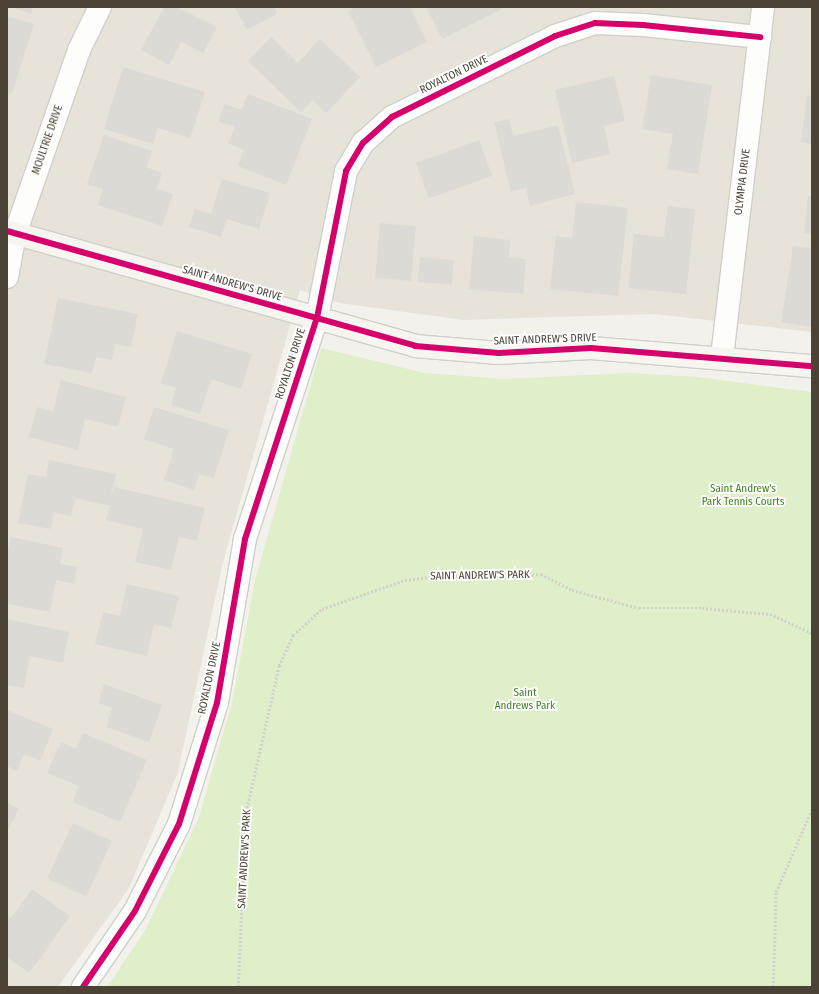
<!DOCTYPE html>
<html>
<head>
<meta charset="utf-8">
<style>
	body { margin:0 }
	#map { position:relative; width:819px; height:994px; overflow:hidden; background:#f3f1ec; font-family:"Fira Sans Condensed",sans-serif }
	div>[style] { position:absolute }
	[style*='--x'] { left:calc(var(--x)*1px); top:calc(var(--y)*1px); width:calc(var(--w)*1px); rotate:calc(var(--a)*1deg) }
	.residential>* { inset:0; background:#e7e3d9 }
	.green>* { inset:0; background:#deefca }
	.building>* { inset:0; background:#dcdad4; transform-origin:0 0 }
	.path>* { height:2.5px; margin-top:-1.25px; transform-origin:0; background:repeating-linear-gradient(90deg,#d3d1cb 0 2px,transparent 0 4px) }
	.roads { filter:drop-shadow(1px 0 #d1cfc9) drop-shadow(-1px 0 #d1cfc9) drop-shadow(0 1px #d1cfc9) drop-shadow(0 -1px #d1cfc9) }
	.street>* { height:22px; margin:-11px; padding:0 11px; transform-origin:11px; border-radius:11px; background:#fdfdfc }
	.secondary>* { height:22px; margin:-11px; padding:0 11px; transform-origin:11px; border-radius:11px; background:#f7f5ef }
	.cycleway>* { height:6px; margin:-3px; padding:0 3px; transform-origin:3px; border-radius:3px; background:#d6006c }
	span { translate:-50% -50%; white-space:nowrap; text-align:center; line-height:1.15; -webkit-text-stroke:3.5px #fff; paint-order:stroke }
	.street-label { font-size:11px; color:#4a4336 }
	.park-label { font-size:11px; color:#428224 }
	.frame { position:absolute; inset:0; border:8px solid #4a4336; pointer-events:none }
</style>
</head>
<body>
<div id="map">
	<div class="residential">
		<i style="clip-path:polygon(7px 7px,812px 7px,812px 332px,654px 314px,463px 320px,340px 303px,300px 290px,222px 566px,178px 772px,129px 888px,58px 987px,7px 987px)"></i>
	</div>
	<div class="green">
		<i style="clip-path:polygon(321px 348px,425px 373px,505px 379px,628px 373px,698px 377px,812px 392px,812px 987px,107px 987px,146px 929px,199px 817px,232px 703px,255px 580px)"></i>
	</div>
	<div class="building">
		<i style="clip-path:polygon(12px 7px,33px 7px,31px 14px)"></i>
		<i style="clip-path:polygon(164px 7px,177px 7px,217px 27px,203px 53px,181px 42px,169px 65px,141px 50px)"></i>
		<i style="clip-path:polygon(235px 7px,274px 7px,277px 14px,247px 30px)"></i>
		<i style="clip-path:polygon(355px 7px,410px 7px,427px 42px,376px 67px,348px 11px)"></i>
		<i style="clip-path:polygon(426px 7px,504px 7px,504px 8px,442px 39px)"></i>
		<i style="clip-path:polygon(7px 16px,34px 24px,12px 93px,7px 92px)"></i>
		<i style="clip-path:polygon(271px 37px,298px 63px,320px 39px,360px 77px,326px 113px,313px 100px,301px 112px,248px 61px)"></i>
		<i style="clip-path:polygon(123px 67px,205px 92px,190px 138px,158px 128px,153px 144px,104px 129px)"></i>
		<i style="clip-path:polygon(651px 75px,712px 85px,698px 174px,667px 169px,673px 134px,642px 129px)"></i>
		<i style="clip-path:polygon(614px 76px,625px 121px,604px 126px,610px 154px,572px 163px,555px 90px)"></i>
		<i style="clip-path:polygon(248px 94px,312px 119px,286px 185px,238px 166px,244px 150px,228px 143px,235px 127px,218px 121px,225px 104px,241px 110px)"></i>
		<i style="clip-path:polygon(807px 95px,812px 96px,812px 144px,801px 142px)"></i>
		<i style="clip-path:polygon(509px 119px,513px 136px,558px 125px,575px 194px,530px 206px,526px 188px,511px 192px,494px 122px)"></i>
		<i style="clip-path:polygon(104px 135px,152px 151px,146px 167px,162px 173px,157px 189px,173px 194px,162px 226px,98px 205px,103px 189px,87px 184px)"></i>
		<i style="left:479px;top:140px;width:38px;height:67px;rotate:70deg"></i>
		<i style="clip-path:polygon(222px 179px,270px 193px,259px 229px,227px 219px,221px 237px,189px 227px,195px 209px,211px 214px)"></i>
		<i style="clip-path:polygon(808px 196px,812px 196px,812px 234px,804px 233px)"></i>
		<i style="clip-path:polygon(576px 202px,628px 208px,618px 296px,550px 289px,556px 236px,572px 238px)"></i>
		<i style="clip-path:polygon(668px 206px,695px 209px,686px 294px,628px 288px,634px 234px,664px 237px)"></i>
		<i style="left:380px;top:223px;width:36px;height:55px;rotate:5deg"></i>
		<i style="clip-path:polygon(474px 236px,510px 240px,509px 257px,526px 259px,523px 294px,469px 289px)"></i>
		<i style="clip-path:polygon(793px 246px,812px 248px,812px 327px,781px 322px)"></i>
		<i style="left:420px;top:257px;width:34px;height:25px;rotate:5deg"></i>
		<i style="clip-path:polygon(58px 298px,138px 314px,131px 347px,115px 344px,112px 360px,96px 357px,92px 373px,44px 364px)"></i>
		<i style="clip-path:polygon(177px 331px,252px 354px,241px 389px,211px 379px,200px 414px,171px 405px,176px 388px,161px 383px)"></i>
		<i style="clip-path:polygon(61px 380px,126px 397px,118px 427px,85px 419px,78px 450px,29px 437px,37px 407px,53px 411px)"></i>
		<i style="clip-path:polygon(154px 407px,229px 430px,214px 478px,199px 474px,194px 490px,164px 480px,174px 449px,144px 439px)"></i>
		<i style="clip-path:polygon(49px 460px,116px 474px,110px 500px,114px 487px,205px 508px,197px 541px,179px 537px,171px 570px,135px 562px,143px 529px,106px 520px,110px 506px,75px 498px,71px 516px,54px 512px,51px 529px,18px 523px,28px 474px,46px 477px)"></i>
		<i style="clip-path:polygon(11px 537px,63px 548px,60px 564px,77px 567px,74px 584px,56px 580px,50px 612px,7px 604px,7px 555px)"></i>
		<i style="clip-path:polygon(127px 584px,179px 596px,171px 628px,154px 624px,147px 656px,95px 644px,103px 612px,120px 616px)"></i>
		<i style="clip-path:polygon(7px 619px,69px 632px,63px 663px,30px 656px,24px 688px,7px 685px)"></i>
		<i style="clip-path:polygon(104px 684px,162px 705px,149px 742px,106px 727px,112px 708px,98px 703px)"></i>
		<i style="clip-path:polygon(7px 710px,53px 729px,40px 761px,24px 754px,17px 771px,7px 766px)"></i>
		<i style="clip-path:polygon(83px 733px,147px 760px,120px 822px,73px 802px,79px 786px,47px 773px,61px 742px,76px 749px)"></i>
		<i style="clip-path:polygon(7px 803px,19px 809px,7px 831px)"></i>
		<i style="left:73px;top:823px;width:43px;height:61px;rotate:25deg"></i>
		<i style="clip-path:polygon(32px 889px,70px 916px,29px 973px,7px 957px,7px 914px,11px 918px)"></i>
	</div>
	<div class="path">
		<i style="--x:238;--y:987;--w:175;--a:-87.4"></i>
		<i style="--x:246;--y:812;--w:150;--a:-77.3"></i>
		<i style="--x:279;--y:666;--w:34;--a:-66"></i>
		<i style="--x:293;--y:635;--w:39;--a:-42"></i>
		<i style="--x:322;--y:609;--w:88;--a:-19.3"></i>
		<i style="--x:405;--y:580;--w:42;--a:-6.8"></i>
		<i style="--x:447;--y:575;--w:45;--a:3.8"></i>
		<i style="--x:492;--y:578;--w:49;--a:-4.7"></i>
		<i style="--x:541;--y:574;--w:35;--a:27"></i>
		<i style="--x:572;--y:590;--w:69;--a:15"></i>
		<i style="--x:639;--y:608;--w:63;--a:0"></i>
		<i style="--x:702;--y:608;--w:68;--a:5"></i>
		<i style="--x:770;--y:614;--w:44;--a:24.2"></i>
		<i style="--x:810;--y:632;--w:4;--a:56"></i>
		<i style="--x:773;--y:987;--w:95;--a:-88.2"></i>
		<i style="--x:776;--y:892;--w:90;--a:-66.6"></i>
	</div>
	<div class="roads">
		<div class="street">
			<i style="--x:7;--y:277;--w:44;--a:-79.5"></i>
			<i style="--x:15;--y:234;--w:195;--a:-70.8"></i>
			<i style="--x:79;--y:50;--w:48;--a:-64"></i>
			<i style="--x:722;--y:357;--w:352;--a:-83.3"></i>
			<i style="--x:83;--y:987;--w:92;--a:-55.6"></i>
			<i style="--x:135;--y:911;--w:97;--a:-63.2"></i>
			<i style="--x:179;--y:824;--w:127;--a:-72.6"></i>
			<i style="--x:217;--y:703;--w:166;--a:-80.3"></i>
			<i style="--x:245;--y:539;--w:232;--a:-72"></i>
			<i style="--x:317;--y:318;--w:150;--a:-78.8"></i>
			<i style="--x:346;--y:171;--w:33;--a:-59"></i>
			<i style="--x:363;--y:143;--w:39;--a:-42"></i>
			<i style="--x:392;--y:117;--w:182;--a:-26.4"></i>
			<i style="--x:555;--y:36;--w:42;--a:-18"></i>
			<i style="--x:595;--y:23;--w:48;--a:2.4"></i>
			<i style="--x:643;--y:25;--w:118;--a:5.9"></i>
		</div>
		<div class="secondary">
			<i style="--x:7;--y:231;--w:424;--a:15.7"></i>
			<i style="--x:415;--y:346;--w:84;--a:4.8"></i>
			<i style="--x:499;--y:353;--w:92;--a:-3.1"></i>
			<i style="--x:591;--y:348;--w:222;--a:4.7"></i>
		</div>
	</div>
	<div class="cycleway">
		<i style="--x:7;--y:231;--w:424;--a:15.7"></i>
		<i style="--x:415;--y:346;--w:84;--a:4.8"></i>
		<i style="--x:499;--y:353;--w:92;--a:-3.1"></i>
		<i style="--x:591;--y:348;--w:222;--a:4.7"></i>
		<i style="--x:83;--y:987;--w:92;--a:-55.6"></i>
		<i style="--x:135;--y:911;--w:97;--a:-63.2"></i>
		<i style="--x:179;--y:824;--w:127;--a:-72.6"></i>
		<i style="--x:217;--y:703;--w:166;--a:-80.3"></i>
		<i style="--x:245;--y:539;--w:232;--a:-72"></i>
		<i style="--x:317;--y:318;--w:150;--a:-78.8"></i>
		<i style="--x:346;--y:171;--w:33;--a:-59"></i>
		<i style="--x:363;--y:143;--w:39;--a:-42"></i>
		<i style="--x:392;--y:117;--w:182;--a:-26.4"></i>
		<i style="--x:555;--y:36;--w:42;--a:-18"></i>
		<i style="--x:595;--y:23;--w:48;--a:2.4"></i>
		<i style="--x:643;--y:25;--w:118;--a:5.9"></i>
	</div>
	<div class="street-label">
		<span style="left:454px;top:75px;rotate:-26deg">ROYALTON DRIVE</span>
		<span style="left:48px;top:140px;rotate:-71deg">MOULTRIE DRIVE</span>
		<span style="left:743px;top:182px;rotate:-83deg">OLYMPIA DRIVE</span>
		<span style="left:232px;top:284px;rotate:16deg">SAINT ANDREW'S DRIVE</span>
		<span style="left:545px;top:340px;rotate:-2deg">SAINT ANDREW'S DRIVE</span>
		<span style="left:291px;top:364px;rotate:-72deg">ROYALTON DRIVE</span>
		<span style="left:480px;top:576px;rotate:-1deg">SAINT ANDREW'S PARK</span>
		<span style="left:210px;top:678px;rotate:-78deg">ROYALTON DRIVE</span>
		<span style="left:245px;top:859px;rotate:-87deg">SAINT ANDREW'S PARK</span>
	</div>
	<div class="park-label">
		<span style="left:743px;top:496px">Saint Andrew's<br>Park Tennis Courts</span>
		<span style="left:525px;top:700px">Saint<br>Andrews Park</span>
	</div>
	<div class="frame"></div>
</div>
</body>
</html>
